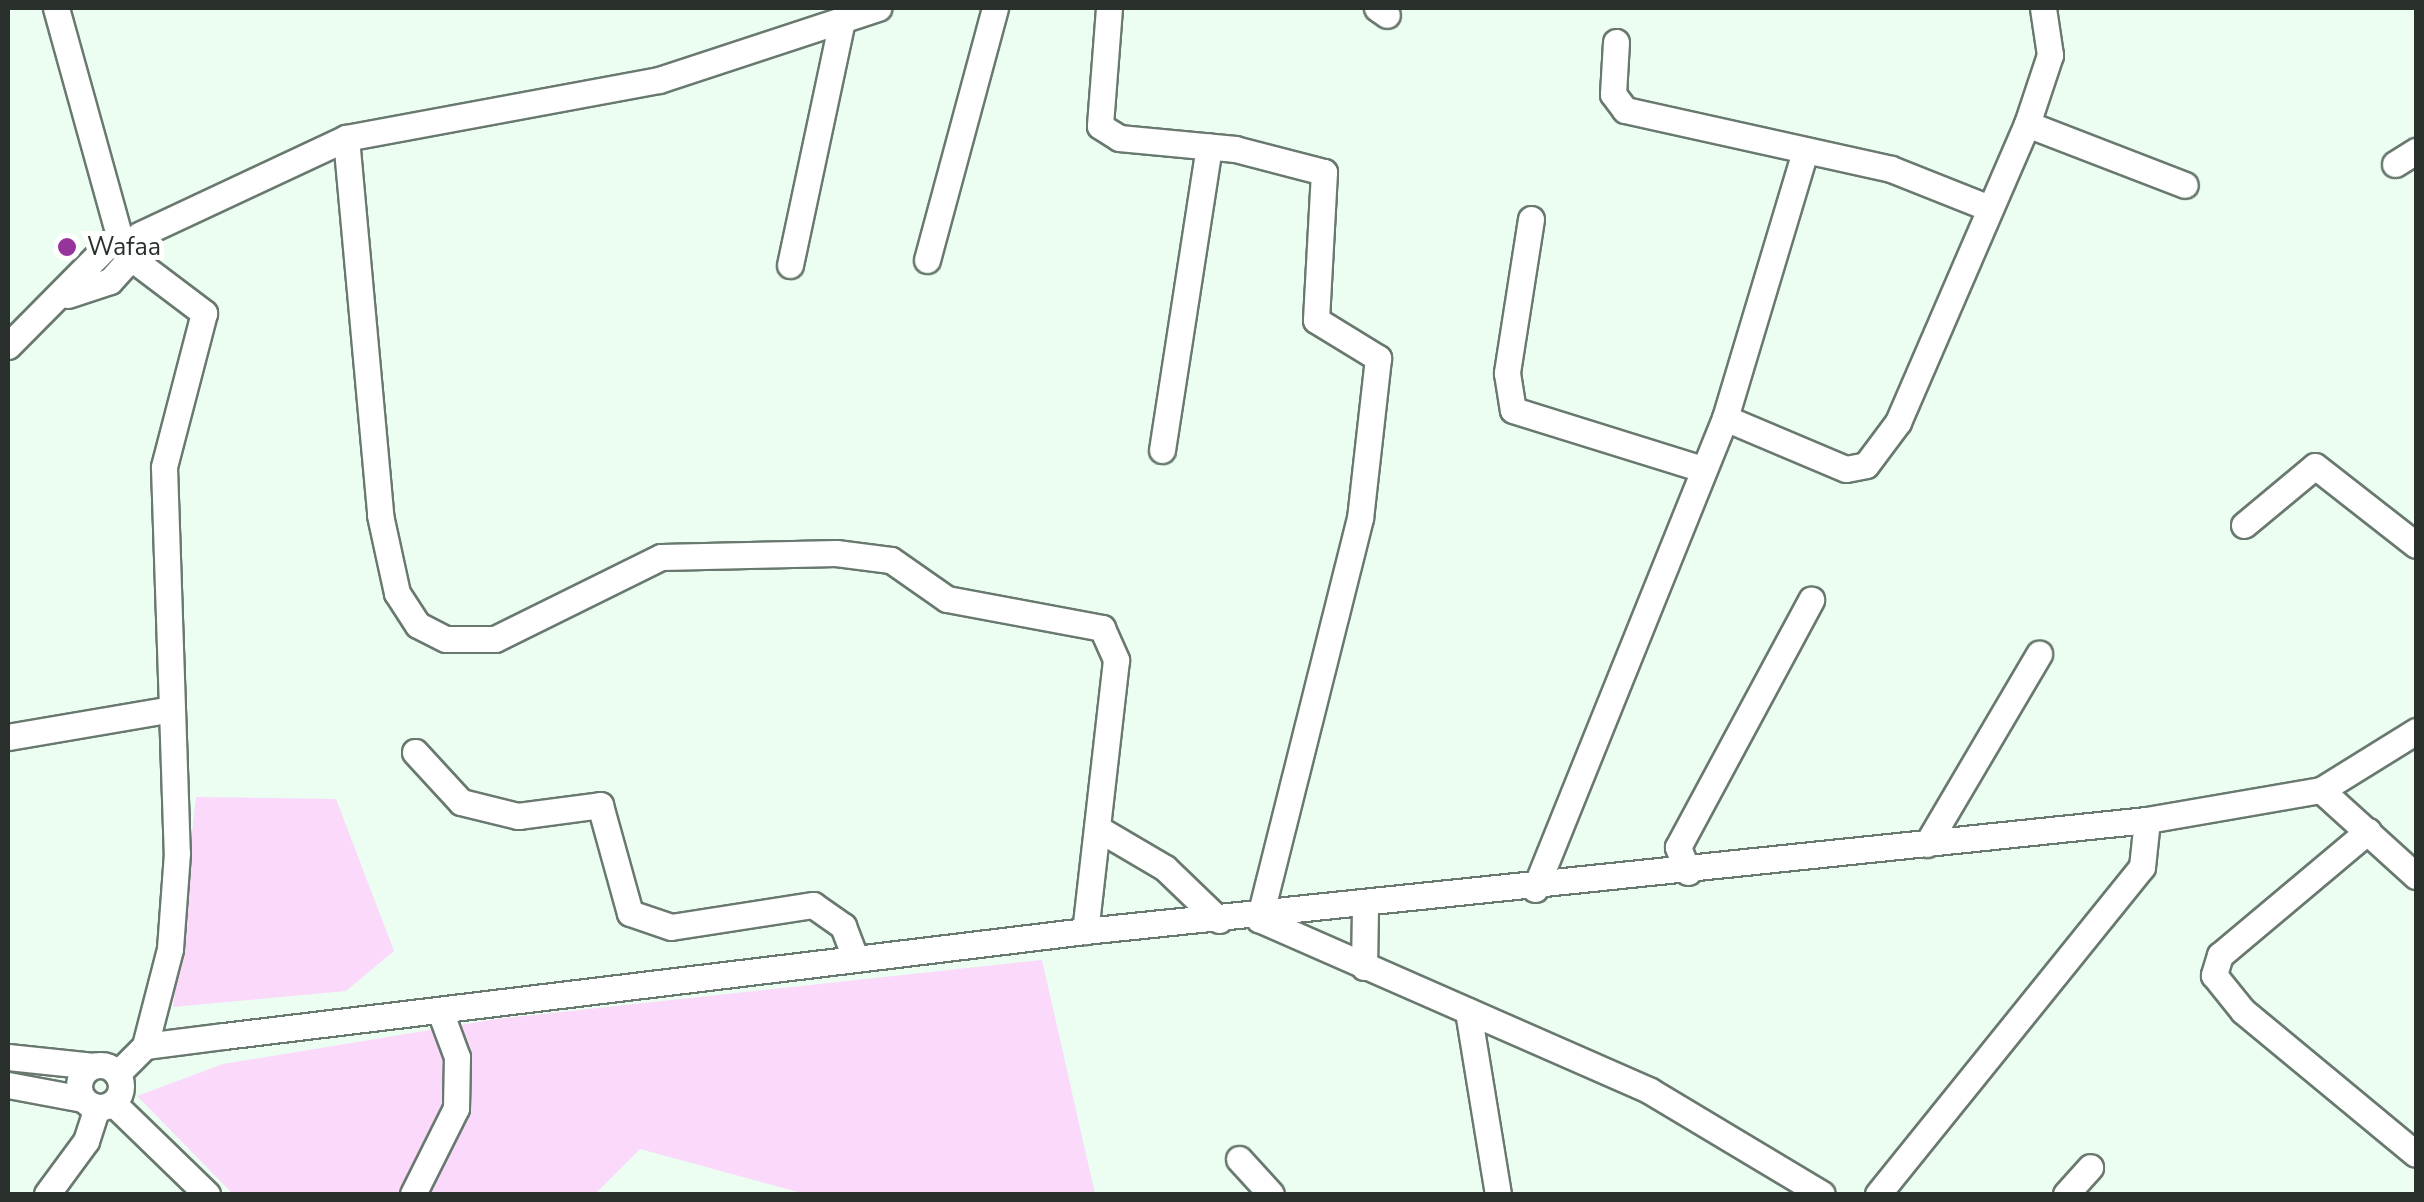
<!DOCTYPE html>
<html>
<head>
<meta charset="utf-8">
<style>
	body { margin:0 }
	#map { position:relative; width:2424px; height:1202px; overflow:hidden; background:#ecfdf2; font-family:"Nunito Sans",sans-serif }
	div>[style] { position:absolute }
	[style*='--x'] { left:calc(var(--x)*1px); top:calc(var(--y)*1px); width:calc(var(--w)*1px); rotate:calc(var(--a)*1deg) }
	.green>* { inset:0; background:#fad9fa }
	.roads { filter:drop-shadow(2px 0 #69796f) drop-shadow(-2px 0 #69796f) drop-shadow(0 2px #69796f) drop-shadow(0 -2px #69796f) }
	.minor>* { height:25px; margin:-12.5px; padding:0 12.5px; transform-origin:12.5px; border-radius:12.5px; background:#fff }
	.minor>.ring { margin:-12.5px; padding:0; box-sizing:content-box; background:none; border:25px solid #fff; border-radius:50% }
	.dots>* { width:28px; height:28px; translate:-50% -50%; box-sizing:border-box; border:5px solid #fff; border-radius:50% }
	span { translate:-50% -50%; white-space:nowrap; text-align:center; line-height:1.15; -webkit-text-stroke:10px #fff; paint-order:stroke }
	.poi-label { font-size:25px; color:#29302b }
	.left { translate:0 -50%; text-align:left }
	.frame { position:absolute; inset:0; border:10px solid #29302b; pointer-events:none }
</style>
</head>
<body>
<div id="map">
	<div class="green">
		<i style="clip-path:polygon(196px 797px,336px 799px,394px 951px,346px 991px,173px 1007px)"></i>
		<i style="clip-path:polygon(1042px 960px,1095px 1194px,805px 1194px,640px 1149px,595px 1194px,233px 1194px,137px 1096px,223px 1064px,497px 1019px)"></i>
	</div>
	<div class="roads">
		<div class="minor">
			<i style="--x:56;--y:8;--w:231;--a:74.5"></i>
			<i style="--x:1109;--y:8;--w:118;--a:94.4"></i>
			<i style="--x:1100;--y:126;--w:22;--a:32"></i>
			<i style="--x:1119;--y:138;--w:117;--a:5.4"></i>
			<i style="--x:1235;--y:149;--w:92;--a:14.5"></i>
			<i style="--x:1324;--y:172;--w:148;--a:93.1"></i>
			<i style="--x:1316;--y:320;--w:73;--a:31.5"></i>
			<i style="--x:1378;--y:358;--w:161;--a:96.4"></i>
			<i style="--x:1360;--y:518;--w:414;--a:104.1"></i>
			<i style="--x:1259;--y:919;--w:427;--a:23.7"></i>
			<i style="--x:1650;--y:1091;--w:200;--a:30.9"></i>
			<i style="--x:1377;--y:8;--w:12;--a:35"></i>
			<i style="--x:1616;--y:42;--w:52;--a:93.3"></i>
			<i style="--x:1613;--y:94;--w:20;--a:53"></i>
			<i style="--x:1625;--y:110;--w:272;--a:12.5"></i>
			<i style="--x:1891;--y:169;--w:105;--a:21.7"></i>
			<i style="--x:2027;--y:124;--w:169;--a:21.1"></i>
			<i style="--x:346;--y:138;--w:379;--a:84.8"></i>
			<i style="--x:380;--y:515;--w:80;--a:77.7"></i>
			<i style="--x:397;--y:593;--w:38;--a:57"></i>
			<i style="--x:418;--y:625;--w:31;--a:27"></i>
			<i style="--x:446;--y:639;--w:49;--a:0"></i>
			<i style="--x:495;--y:639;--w:185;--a:-26.3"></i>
			<i style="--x:661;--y:557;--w:175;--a:-1.3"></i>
			<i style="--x:836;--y:553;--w:55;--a:7.3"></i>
			<i style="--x:891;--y:560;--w:68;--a:34.9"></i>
			<i style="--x:947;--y:599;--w:158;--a:10.6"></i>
			<i style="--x:1102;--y:628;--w:35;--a:66"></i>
			<i style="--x:1116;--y:660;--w:273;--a:96.5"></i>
			<i style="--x:2395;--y:164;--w:25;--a:-32"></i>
			<i style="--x:1531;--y:219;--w:156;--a:98.9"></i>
			<i style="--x:1507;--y:373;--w:37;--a:81"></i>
			<i style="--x:1513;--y:410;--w:198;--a:17.3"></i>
			<i style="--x:139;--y:235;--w:229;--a:-25.1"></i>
			<i style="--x:346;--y:138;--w:318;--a:-10.5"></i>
			<i style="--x:659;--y:80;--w:231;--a:-18.2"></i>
			<i style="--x:134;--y:260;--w:88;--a:37.1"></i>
			<i style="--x:204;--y:313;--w:159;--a:104.6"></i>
			<i style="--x:164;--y:467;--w:386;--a:88.1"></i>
			<i style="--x:177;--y:853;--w:96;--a:94.2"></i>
			<i style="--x:170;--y:949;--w:100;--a:104.5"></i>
			<i style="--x:927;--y:260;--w:261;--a:-74.9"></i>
			<i style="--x:790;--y:265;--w:250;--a:-78"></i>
			<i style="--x:68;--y:295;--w:44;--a:-18.4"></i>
			<i style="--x:110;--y:281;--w:25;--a:-48"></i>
			<i style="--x:8;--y:346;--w:145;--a:-45.3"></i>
			<i style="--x:1725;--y:418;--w:131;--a:22.9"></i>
			<i style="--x:1846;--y:469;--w:20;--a:-11"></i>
			<i style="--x:1866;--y:465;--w:54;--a:-53.3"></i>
			<i style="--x:1898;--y:422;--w:325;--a:-66.6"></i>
			<i style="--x:2027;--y:124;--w:73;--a:-71.6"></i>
			<i style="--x:2050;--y:55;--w:48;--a:-98.5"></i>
			<i style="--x:1162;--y:450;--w:307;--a:-81.2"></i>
			<i style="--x:2244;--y:525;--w:92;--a:-39.7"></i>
			<i style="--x:2315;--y:466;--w:128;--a:38"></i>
			<i style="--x:8;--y:737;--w:165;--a:-9.7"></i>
			<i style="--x:415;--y:752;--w:68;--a:47.4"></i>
			<i style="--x:461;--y:802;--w:59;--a:13.8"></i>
			<i style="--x:518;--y:816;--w:83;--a:-7.6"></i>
			<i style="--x:600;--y:805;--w:112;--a:74.5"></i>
			<i style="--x:630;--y:913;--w:43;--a:18.9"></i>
			<i style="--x:671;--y:927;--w:144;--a:-8.8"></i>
			<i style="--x:813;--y:905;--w:37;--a:35"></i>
			<i style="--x:843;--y:926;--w:34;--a:69"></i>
			<i style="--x:2321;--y:790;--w:128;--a:42.2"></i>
			<i style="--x:1097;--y:828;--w:79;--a:30.5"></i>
			<i style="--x:1165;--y:868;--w:75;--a:43.9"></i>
			<i style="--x:2368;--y:831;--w:193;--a:140"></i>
			<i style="--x:2220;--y:955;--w:21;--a:107"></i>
			<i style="--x:2214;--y:975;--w:46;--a:51.1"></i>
			<i style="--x:2243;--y:1011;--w:224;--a:39.6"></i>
			<i style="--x:1927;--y:844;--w:221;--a:-59.5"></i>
			<i style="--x:1688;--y:872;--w:27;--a:-112"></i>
			<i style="--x:1678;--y:847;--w:281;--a:-61.7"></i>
			<i style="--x:1535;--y:889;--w:508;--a:-68.03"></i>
			<i style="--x:1725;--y:418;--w:278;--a:-73.3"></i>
			<i style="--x:1364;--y:967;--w:59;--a:-89"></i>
			<i style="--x:1468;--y:1011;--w:185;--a:80.7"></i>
			<i style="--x:8;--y:1057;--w:86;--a:6"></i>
			<i class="ring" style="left:79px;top:1065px;width:17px;height:17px"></i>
			<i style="--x:117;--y:1074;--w:40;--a:-45"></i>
			<i style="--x:145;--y:1046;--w:80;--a:-7.2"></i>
			<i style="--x:224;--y:1036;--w:867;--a:-6.95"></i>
			<i style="--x:1085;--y:931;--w:1068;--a:-5.97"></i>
			<i style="--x:2147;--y:820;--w:177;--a:-9.8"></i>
			<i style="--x:2321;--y:790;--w:112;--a:-31.8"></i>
			<i style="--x:8;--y:1085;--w:76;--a:10.6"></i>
			<i style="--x:113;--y:1103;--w:131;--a:44.1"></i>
			<i style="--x:1239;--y:1159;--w:47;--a:47.6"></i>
			<i style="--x:47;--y:1194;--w:66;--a:-53.7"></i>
			<i style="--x:86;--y:1141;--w:36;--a:-72"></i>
			<i style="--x:413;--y:1194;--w:96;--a:-63.4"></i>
			<i style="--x:456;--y:1108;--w:51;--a:-88.9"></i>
			<i style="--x:457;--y:1057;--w:49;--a:-110.3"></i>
			<i style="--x:1878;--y:1194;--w:420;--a:-51.1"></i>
			<i style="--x:2142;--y:867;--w:47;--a:-83.9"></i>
			<i style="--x:2066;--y:1194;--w:36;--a:-48"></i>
		</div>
	</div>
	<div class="dots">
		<i style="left:67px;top:247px;background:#96349b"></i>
	</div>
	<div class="poi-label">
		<span class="left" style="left:87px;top:247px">Wafaa</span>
	</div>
	<div class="frame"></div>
</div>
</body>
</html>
